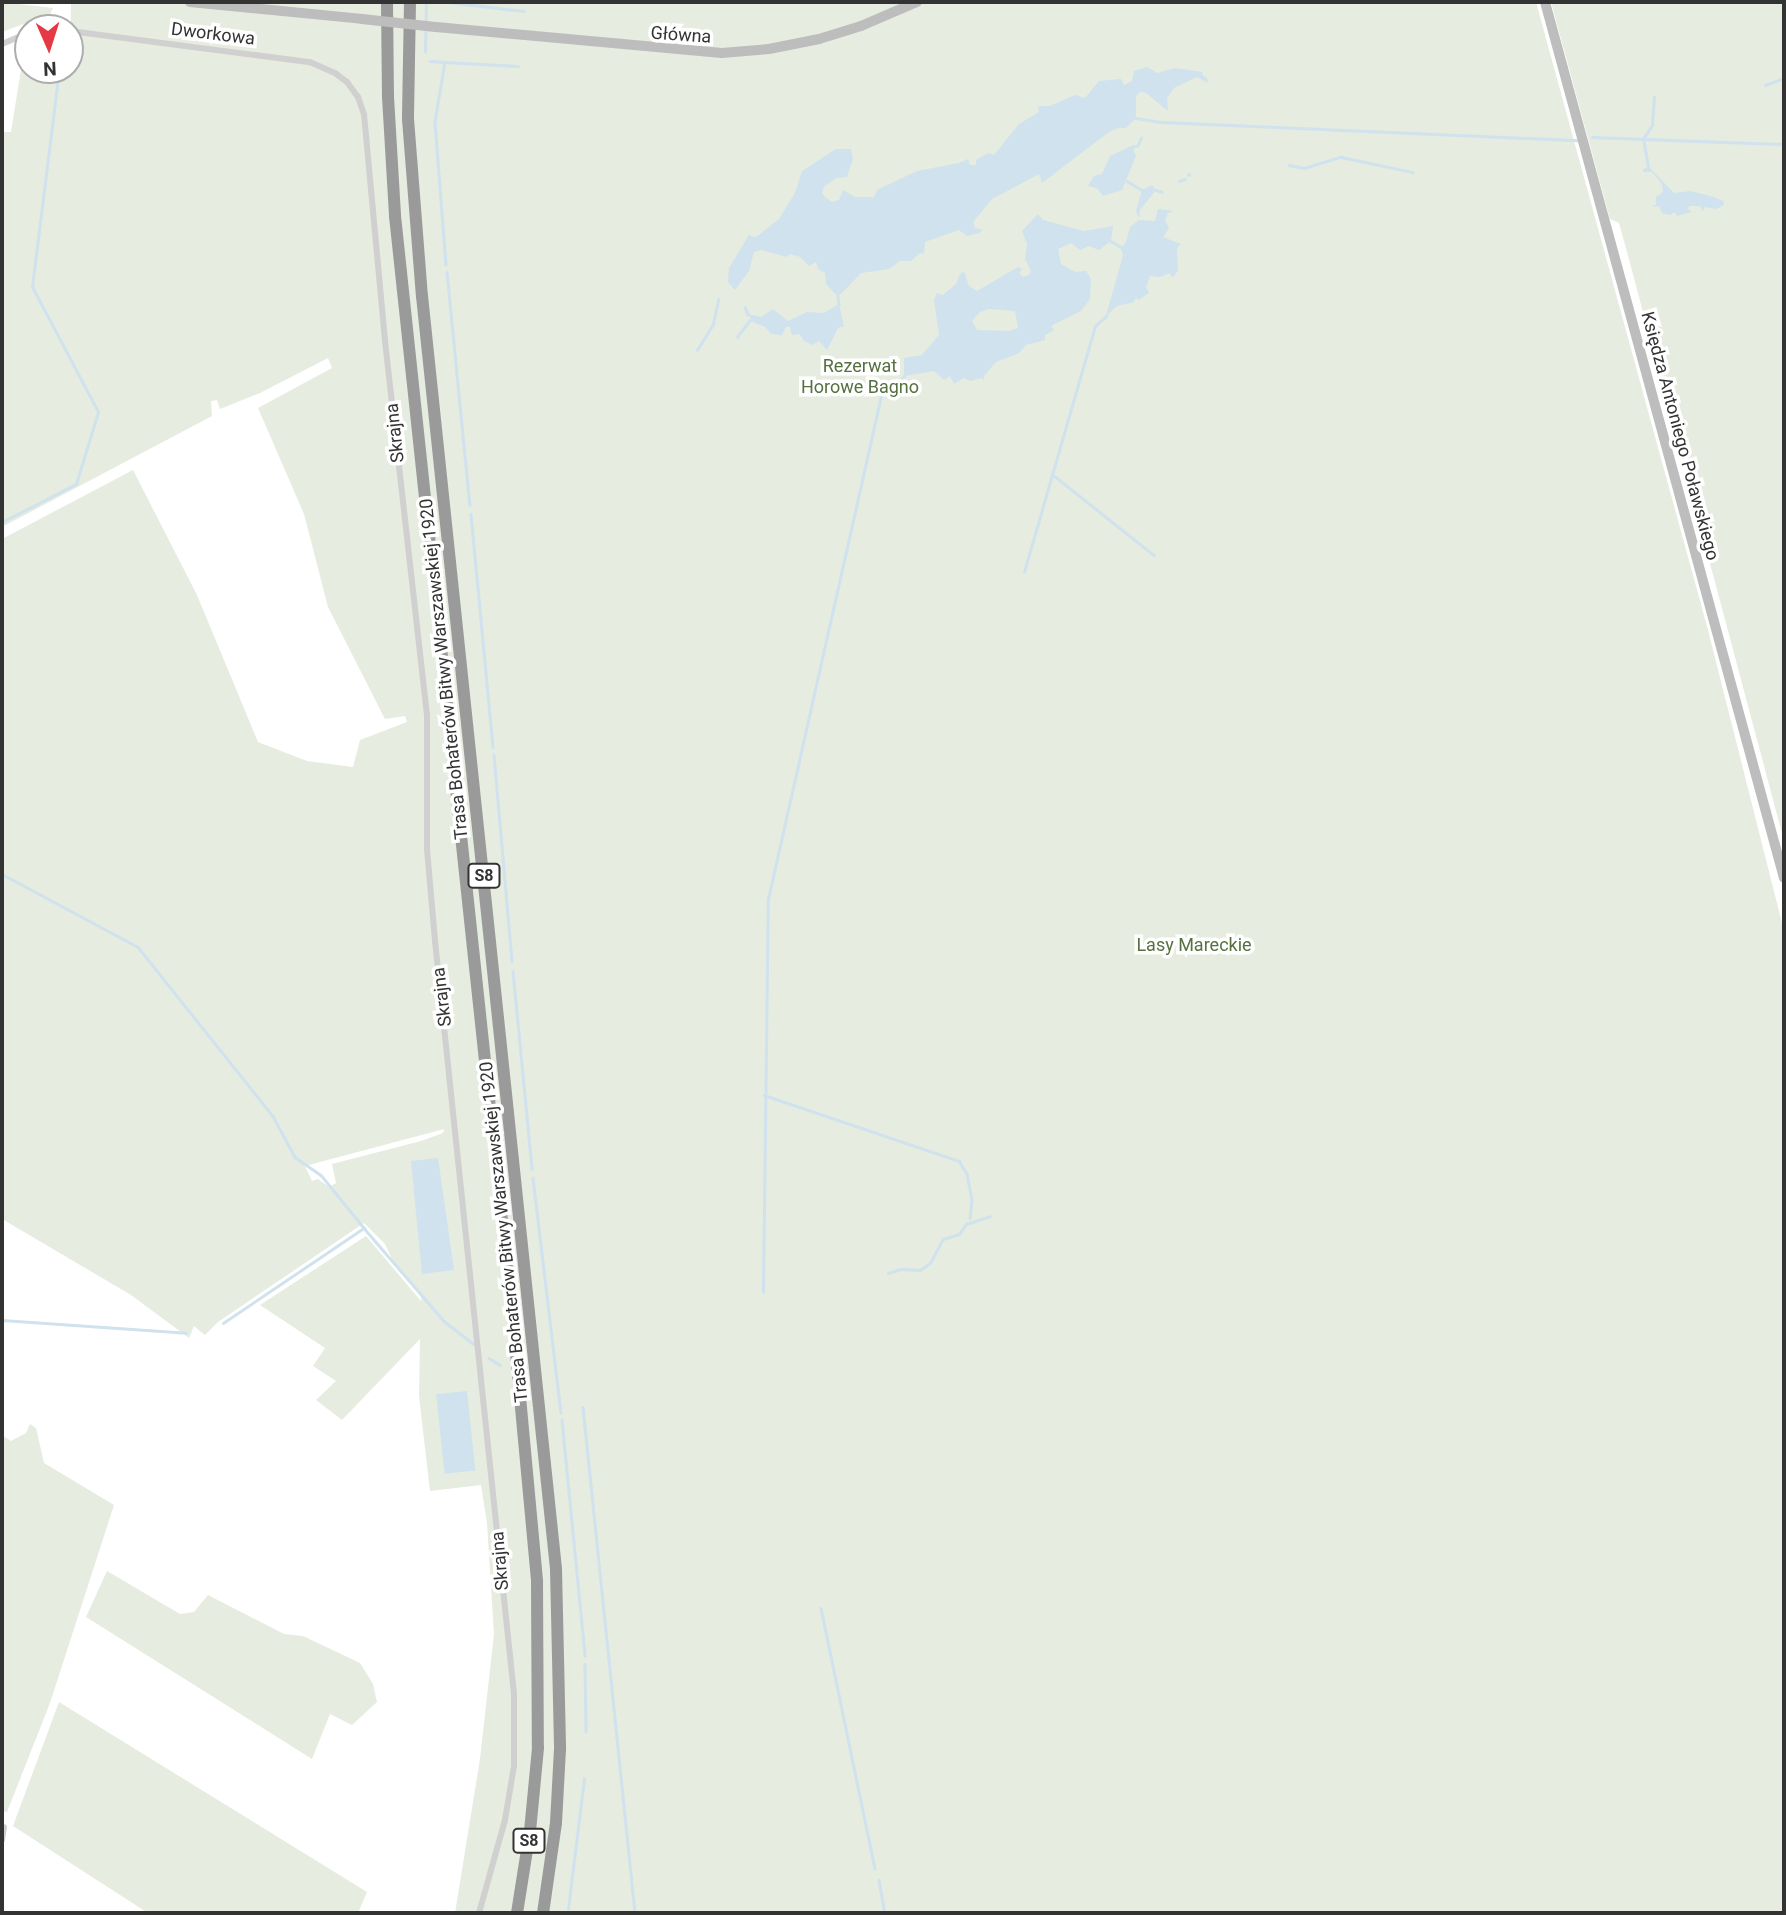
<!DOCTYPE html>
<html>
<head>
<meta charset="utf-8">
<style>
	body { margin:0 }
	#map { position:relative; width:1786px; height:1915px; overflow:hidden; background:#fff; font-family:Roboto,sans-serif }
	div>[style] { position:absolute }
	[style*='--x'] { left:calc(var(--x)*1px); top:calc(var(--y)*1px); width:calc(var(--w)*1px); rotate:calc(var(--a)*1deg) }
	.green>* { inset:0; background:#e6ecdf }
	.water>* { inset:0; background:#cfe2ee; transform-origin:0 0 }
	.stream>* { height:2.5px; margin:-1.25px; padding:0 1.25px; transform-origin:1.25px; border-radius:1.25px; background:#cfe2ee }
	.street>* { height:6px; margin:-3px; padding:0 3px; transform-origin:3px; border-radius:3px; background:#d0d0d0 }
	.secondary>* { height:10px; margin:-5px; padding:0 5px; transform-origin:5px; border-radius:5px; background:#bdbdbd }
	.highway>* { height:12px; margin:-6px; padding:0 6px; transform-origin:6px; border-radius:6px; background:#9a9a9a }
	.secondary-bridge>* { height:10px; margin:-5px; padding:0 5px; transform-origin:5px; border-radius:5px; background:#bdbdbd }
	span { translate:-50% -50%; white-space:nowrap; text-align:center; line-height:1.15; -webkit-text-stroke:7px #fff; paint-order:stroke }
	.shield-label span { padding:2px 5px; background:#fff; border:2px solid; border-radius:5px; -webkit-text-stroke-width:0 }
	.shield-label { font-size:16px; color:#333; font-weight:700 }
	.street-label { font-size:18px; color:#333 }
	.park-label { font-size:18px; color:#56703f }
	.frame { position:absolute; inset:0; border:4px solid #333; pointer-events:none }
	.north { position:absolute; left:14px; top:14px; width:70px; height:70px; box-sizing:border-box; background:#fff; border:2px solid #adadad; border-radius:50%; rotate:177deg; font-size:19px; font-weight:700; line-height:28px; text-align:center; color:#333 }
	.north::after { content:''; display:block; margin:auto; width:24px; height:32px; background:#e63946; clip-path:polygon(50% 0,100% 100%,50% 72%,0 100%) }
</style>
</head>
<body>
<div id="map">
	<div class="green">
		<i style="clip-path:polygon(evenodd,71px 2px,1536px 2px,1708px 630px,1784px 931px,1784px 1913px,455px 1913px,480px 1759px,494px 1634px,487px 1523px,481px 1485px,430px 1491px,419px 1396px,420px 1339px,342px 1420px,316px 1400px,336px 1381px,313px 1366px,325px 1348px,260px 1305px,366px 1236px,421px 1301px,421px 1296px,393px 1261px,385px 1244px,364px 1223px,218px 1322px,205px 1335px,194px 1326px,189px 1338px,131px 1295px,2px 1219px,2px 539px,133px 470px,197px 595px,258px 742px,307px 761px,353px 767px,360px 740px,407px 722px,405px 716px,385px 719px,328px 607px,304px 514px,258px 408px,332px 368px,328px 358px,260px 393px,220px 409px,217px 400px,211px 401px,212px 416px,2px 527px,2px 132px,11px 132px,24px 51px,28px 41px,28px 70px,70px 70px,71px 2px,444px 1129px,443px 1133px,421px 1141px,332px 1164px,336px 1183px,329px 1187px,318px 1179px,312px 1181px,305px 1166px,444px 1129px)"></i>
		<i style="clip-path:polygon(1551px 2px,1784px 2px,1784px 841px,1627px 252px,1619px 223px,1610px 219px)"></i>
		<i style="clip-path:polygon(2px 3px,9px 3px,53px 8px,47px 21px,29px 22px,2px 32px)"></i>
		<i style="clip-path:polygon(30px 1424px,36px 1428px,44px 1463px,114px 1505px,50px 1703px,7px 1812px,2px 1811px,2px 1435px,11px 1441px,26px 1433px)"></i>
		<i style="clip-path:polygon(107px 1571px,180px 1614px,194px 1612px,208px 1595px,284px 1634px,303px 1636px,360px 1663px,373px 1684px,377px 1702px,352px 1725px,330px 1714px,312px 1759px,86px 1617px)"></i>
		<i style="clip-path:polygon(59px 1702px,367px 1892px,358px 1913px,148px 1913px,13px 1826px)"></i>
	</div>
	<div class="water">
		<i style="clip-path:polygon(1147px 67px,1157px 73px,1175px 68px,1203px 72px,1202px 75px,1207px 78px,1208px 83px,1197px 77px,1174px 88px,1167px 98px,1168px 111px,1146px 93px,1140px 92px,1136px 96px,1136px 118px,1126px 128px,1118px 128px,1109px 132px,1042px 183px,1039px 174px,992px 199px,973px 222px,975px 228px,983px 230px,979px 233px,967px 236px,959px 230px,925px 242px,924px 254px,920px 253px,911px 261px,900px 261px,889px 269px,861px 273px,838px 297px,826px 284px,825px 273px,818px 269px,816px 262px,809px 266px,800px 257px,790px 254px,787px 257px,761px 250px,754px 252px,749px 271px,735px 290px,728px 282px,729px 268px,749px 235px,754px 237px,759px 235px,779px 219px,795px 193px,802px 171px,836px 149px,851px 149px,853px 159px,847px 177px,836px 178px,824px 187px,822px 193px,825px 197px,832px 202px,839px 200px,843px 190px,855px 197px,874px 197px,877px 190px,917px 171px,959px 163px,968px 159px,970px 165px,976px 165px,976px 160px,988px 153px,994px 155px,1019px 124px,1039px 112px,1038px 106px,1050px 106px,1075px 95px,1085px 98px,1099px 81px,1121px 79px,1124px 85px,1132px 81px,1134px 71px)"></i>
		<i style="clip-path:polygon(1133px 145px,1137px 146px,1133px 150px,1136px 156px,1122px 190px,1103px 196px,1097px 188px,1088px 186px,1094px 176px,1102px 174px,1110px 156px)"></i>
		<i style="clip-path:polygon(1649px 167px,1674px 193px,1691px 191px,1714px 197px,1723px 201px,1724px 205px,1716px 209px,1705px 207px,1703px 211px,1700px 206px,1689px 206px,1688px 209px,1692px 212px,1677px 216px,1675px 212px,1670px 215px,1662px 213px,1659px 206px,1652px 207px,1656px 204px,1656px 197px,1663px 192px,1662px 184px,1652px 172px,1643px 172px,1643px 169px)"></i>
		<i style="clip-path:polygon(1152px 185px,1156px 190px,1140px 210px,1139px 218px,1136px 211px,1142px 190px)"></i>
		<i style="clip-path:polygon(1158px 209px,1173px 211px,1168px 213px,1165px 220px,1169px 228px,1163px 237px,1181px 244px,1177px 248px,1178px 271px,1172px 278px,1170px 273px,1160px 277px,1150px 276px,1146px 287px,1149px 293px,1138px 300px,1136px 297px,1134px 302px,1117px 306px,1106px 316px,1123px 255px,1121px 248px,1126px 242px,1130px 227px,1139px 220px,1155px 221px)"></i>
		<i style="clip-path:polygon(evenodd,1038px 214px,1043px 220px,1084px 231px,1113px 226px,1111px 241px,1099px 250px,1089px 246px,1080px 250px,1071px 243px,1058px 249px,1061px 264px,1075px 272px,1086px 271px,1091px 279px,1090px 299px,1081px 311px,1051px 326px,1054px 330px,1045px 335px,1045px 340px,1026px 345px,1019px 353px,996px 362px,984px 376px,984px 381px,982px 378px,970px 381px,964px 378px,954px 384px,950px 376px,944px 380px,934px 371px,904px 376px,904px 358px,922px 355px,939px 335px,934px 300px,937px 293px,943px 295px,956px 284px,960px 274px,964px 271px,969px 286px,977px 291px,1018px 267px,1022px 269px,1019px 273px,1023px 277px,1029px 275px,1031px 271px,1025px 259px,1027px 244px,1022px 231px,1038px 214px,989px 309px,1015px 311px,1018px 328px,1009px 331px,977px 330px,972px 321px,980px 312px,989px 309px)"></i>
		<i style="clip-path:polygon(839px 304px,844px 326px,838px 328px,827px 350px,819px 341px,813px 345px,804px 341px,799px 334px,792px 335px,790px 327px,786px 327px,782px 335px,771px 334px,765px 327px,753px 322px,748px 314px,761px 317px,773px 309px,788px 321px,807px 312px,824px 313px)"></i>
		<i style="clip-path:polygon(438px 1158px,454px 1270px,422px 1274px,411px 1161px)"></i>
		<i style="left:467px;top:1391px;width:80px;height:31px;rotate:84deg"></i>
	</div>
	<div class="stream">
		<i style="--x:448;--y:2;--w:76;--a:6.8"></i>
		<i style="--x:425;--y:52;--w:50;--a:-88.9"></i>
		<i style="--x:430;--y:61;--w:15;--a:4"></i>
		<i style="--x:445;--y:62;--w:61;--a:99.5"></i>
		<i style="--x:435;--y:122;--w:143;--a:85.6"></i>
		<i style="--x:445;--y:62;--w:73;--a:3.1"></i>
		<i style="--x:1765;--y:85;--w:20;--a:-20"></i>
		<i style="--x:1136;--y:118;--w:25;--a:9"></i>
		<i style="--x:1161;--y:122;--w:416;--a:2.5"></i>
		<i style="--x:1592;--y:137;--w:192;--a:2.1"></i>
		<i style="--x:1137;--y:146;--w:9;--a:-63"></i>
		<i style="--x:1289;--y:165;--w:15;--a:11"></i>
		<i style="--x:1304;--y:168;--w:39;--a:-17"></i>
		<i style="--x:1341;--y:157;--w:73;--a:11.9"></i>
		<i style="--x:1648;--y:167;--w:28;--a:-100"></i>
		<i style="--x:1643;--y:139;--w:17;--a:-57"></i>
		<i style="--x:1652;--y:125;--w:28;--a:-86"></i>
		<i style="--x:1188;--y:175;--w:1;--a:-45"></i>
		<i style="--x:1127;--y:181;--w:17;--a:31"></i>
		<i style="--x:1179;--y:181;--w:6;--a:-18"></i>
		<i style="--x:1156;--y:190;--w:6;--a:18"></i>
		<i style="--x:1111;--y:241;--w:12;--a:31"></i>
		<i style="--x:447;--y:272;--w:234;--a:84.4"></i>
		<i style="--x:838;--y:297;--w:7;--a:82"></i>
		<i style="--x:745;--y:307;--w:8;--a:67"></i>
		<i style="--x:737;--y:337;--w:21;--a:-53"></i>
		<i style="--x:697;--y:350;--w:31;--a:-58"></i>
		<i style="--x:713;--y:324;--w:25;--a:-78"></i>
		<i style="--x:1052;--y:474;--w:130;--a:38.5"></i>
		<i style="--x:471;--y:514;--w:234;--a:84.6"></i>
		<i style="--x:2;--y:522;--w:83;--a:-27.2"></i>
		<i style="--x:76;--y:484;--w:75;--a:-73"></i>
		<i style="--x:98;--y:412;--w:141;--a:-117.8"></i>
		<i style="--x:32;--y:287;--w:219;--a:-82.9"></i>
		<i style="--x:1024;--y:572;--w:256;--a:-73.9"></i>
		<i style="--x:1095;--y:326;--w:15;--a:-42"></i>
		<i style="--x:494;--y:755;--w:207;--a:85"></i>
		<i style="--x:2;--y:874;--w:154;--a:28.2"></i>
		<i style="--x:138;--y:947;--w:216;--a:51.4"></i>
		<i style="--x:273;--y:1116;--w:47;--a:61.8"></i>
		<i style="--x:295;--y:1157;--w:32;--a:35"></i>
		<i style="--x:321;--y:1175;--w:68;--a:50.9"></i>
		<i style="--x:513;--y:971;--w:199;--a:84.5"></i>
		<i style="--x:764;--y:1095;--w:206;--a:18.7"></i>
		<i style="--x:959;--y:1161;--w:15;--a:58"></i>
		<i style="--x:967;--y:1174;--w:26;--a:79"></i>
		<i style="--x:972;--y:1200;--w:18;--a:96"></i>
		<i style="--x:533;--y:1178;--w:236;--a:83.2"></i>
		<i style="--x:888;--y:1273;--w:14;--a:-17"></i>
		<i style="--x:901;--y:1269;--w:19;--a:3"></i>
		<i style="--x:920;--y:1270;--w:12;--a:-35"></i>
		<i style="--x:930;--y:1263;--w:27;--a:-62"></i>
		<i style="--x:943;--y:1239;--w:17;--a:-17"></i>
		<i style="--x:959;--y:1234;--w:12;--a:-55"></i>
		<i style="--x:966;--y:1224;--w:25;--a:-18"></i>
		<i style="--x:763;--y:1292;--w:393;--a:-89.3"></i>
		<i style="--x:768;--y:899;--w:516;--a:-77.34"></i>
		<i style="--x:881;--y:396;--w:15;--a:-32"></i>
		<i style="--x:894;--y:388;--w:16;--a:-50"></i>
		<i style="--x:2;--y:1320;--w:184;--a:4"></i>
		<i style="--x:223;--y:1323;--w:170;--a:-34"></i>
		<i style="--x:364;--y:1228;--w:123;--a:49.3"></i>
		<i style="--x:444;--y:1321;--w:37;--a:38"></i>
		<i style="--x:489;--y:1358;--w:13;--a:32"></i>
		<i style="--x:583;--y:1407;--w:509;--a:84.13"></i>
		<i style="--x:562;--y:1420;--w:237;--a:84.4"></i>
		<i style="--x:821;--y:1608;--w:266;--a:78.3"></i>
		<i style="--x:585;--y:1664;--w:67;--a:89.1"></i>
		<i style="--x:879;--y:1880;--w:34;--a:80"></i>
		<i style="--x:568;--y:1909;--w:131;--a:-83"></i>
	</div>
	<div class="street">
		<i style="--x:70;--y:31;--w:242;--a:7.4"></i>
		<i style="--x:310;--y:62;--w:27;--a:24"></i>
		<i style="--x:335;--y:73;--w:15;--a:37"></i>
		<i style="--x:347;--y:82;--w:19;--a:54"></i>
		<i style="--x:358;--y:97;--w:18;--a:71"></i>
		<i style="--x:364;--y:114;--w:228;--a:84.7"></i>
		<i style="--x:385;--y:341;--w:376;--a:83.6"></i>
		<i style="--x:427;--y:715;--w:134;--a:90"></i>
		<i style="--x:427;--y:849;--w:92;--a:85"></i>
		<i style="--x:435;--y:941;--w:757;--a:84.01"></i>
		<i style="--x:514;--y:1694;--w:72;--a:90"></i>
		<i style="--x:514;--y:1766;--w:55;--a:99.5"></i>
		<i style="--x:505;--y:1820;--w:97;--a:105.6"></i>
		<i style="--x:2;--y:44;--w:28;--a:-23"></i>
		<i style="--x:2;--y:1840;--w:13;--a:-81"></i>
	</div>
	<div class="secondary">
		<i style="--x:190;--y:2;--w:173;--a:5.6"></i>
		<i style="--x:1545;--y:2;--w:908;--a:74.74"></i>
		<i style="--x:436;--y:27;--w:287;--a:5.2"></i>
		<i style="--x:722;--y:53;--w:47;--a:-4.9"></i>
		<i style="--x:769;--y:49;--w:51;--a:-11.3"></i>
		<i style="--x:819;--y:39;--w:44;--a:-17.2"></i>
		<i style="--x:861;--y:26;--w:61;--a:-23.2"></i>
	</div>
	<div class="highway">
		<i style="--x:387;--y:2;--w:95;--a:89.4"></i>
		<i style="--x:388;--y:97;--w:119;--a:86.6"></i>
		<i style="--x:395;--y:216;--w:1133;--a:83.92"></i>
		<i style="--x:515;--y:1343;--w:240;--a:84.7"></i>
		<i style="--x:537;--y:1582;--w:166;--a:89.7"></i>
		<i style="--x:538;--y:1748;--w:83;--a:95.5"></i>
		<i style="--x:530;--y:1831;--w:83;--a:99"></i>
		<i style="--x:410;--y:2;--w:117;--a:91"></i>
		<i style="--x:408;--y:119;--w:178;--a:85.5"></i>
		<i style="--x:422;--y:296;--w:1280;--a:83.99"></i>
		<i style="--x:556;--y:1569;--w:180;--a:88.7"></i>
		<i style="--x:560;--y:1749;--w:74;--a:93.1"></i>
		<i style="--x:556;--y:1823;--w:91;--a:98.2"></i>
	</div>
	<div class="secondary-bridge">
		<i style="--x:362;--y:19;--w:74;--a:6.2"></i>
	</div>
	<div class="shield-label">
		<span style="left:484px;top:876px">S8</span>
		<span style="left:529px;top:1841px">S8</span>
	</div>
	<div class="street-label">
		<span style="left:213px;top:34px;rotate:7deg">Dworkowa</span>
		<span style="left:681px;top:35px;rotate:4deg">Główna</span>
		<span style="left:395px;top:433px;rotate:-96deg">Skrajna</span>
		<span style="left:1680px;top:436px;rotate:75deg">Księdza Antoniego Poławskiego</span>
		<span style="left:444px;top:669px;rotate:-96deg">Trasa Bohaterów Bitwy Warszawskiej 1920</span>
		<span style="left:442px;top:997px;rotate:-97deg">Skrajna</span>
		<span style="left:504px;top:1232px;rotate:-96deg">Trasa Bohaterów Bitwy Warszawskiej 1920</span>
		<span style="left:500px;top:1561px;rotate:-95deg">Skrajna</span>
	</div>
	<div class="park-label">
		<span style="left:860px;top:377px">Rezerwat<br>Horowe Bagno</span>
		<span style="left:1194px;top:945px">Lasy Mareckie</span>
	</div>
	<div class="frame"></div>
	<div class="north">N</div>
</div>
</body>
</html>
